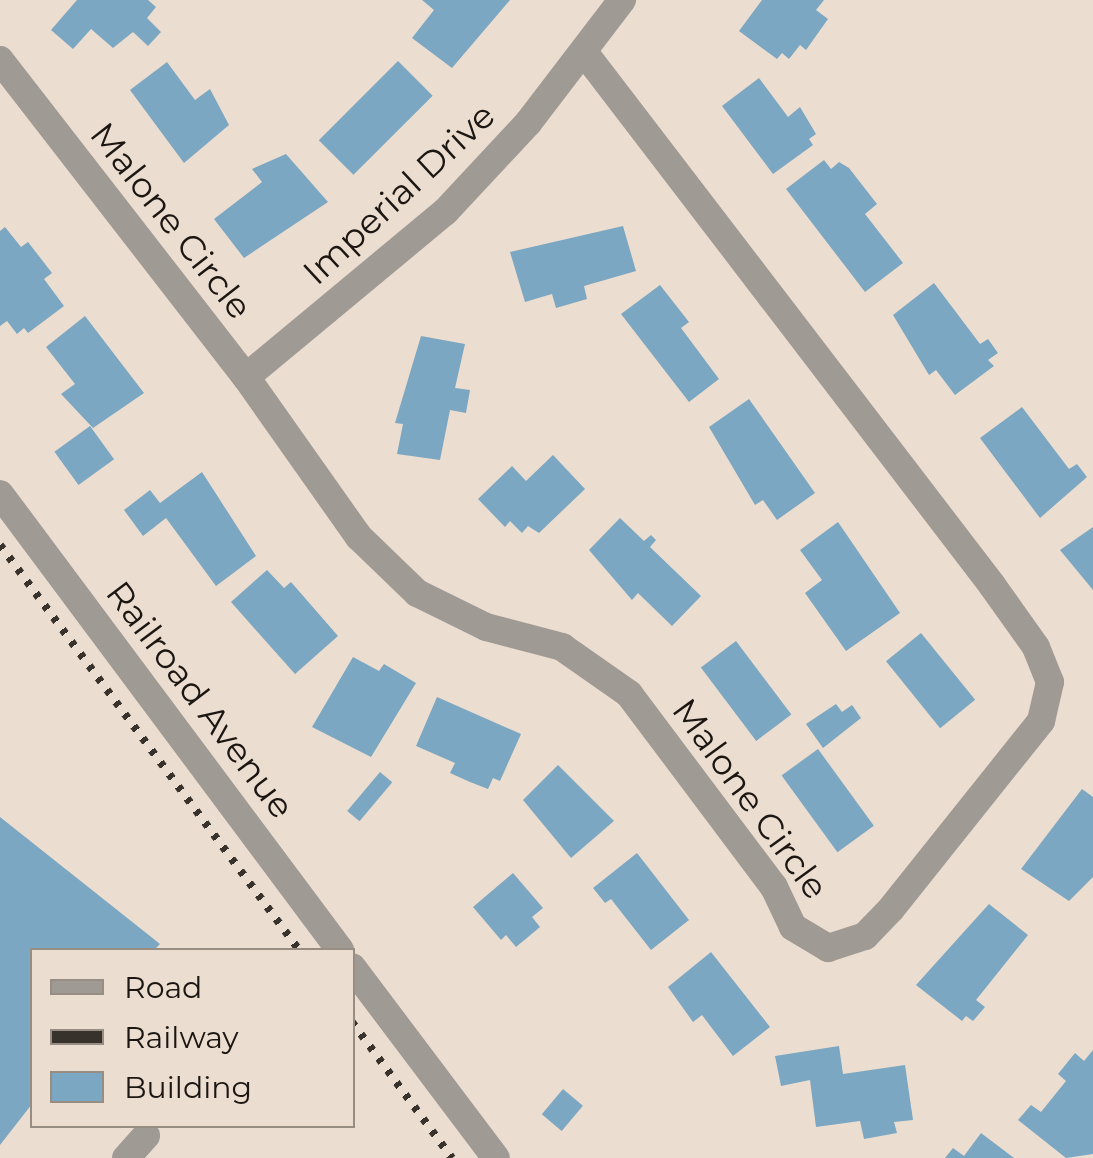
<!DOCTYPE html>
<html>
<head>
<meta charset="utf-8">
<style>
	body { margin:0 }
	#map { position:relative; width:1093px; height:1158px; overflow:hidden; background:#ebddcf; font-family:Montserrat,sans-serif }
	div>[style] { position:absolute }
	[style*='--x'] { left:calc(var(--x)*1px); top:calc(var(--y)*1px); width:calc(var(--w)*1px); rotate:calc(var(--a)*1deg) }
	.building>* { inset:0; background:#7ca7c2; transform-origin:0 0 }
	.minor>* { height:28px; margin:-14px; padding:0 14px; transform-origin:14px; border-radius:14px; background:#a09a95 }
	.rail>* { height:8px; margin-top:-4px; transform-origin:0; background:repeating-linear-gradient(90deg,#38322c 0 5px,transparent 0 15px) }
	span { translate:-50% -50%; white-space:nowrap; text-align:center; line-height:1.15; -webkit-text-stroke:9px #ebddcf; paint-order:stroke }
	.street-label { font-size:35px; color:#1b1612 }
	.legend { position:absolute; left:30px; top:948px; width:325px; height:180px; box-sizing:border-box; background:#ebddcf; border:2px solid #988d83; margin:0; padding:12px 18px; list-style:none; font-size:30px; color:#1b1612 }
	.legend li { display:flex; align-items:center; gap:20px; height:50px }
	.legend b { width:50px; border:2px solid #988d83 }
</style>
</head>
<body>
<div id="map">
	<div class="building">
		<i style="clip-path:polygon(77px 0,148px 0,156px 7px,147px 18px,161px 32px,148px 46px,133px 32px,113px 48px,91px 29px,73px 49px,51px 30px)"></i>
		<i style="clip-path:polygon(422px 0,510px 0,452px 68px,412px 38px,434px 10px)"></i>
		<i style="clip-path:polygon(762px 0,824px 0,816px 10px,828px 19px,806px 50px,800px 45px,789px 59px,782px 53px,777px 59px,739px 31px)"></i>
		<i style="left:398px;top:61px;width:49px;height:112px;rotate:45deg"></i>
		<i style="clip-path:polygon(167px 62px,195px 100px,210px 89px,229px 125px,184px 163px,130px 90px)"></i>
		<i style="clip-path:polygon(759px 78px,788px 117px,800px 107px,816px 134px,809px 139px,813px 145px,773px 174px,722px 106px)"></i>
		<i style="clip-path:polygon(286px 154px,328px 202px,244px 258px,214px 219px,262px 182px,252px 169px)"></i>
		<i style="clip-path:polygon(824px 160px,831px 169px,839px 162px,849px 168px,877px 204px,865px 214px,903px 263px,865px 292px,786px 189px)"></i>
		<i style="clip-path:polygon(623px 226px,636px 271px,584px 286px,587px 299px,556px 308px,552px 294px,525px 302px,510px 252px)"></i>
		<i style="clip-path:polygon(5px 227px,21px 247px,28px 242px,52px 273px,44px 279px,64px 306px,28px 333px,24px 328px,17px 334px,7px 321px,0 326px,0 231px)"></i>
		<i style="clip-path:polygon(934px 283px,980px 344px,988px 339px,998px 353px,988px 360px,994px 366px,955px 395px,936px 370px,929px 375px,893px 315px)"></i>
		<i style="clip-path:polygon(660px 285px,689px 322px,681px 328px,719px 379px,689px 402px,621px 314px)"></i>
		<i style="clip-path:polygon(85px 316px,144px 393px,93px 428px,61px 394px,75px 384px,46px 347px)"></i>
		<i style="clip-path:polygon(421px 336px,465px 344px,455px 388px,470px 390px,466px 413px,450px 410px,440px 460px,397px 454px,403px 424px,395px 423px)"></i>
		<i style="clip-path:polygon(749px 399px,815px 493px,777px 520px,763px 500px,755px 505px,709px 427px)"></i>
		<i style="clip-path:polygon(1022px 407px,1069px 469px,1077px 464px,1087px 477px,1040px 518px,980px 438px)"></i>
		<i style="left:90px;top:426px;width:41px;height:44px;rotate:54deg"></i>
		<i style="clip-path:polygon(553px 455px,585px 489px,539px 533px,528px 526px,522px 533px,510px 521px,505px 527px,478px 499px,512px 466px,526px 481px)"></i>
		<i style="clip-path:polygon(202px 472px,256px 556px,216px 586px,166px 518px,143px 536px,124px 510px,150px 490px,160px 503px)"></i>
		<i style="clip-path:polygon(620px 518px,644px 541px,651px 535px,656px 540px,650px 547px,701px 596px,672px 626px,638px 593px,632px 600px,589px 550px)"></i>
		<i style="clip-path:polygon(838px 522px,900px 613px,846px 651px,805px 593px,822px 580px,800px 550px)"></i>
		<i style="clip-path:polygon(1093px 527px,1093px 590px,1060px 550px)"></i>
		<i style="clip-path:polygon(267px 570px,284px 588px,291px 582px,338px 636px,295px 674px,231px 602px)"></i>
		<i style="left:921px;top:633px;width:86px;height:45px;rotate:51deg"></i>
		<i style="left:736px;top:641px;width:92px;height:44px;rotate:53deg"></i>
		<i style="clip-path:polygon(353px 657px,379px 671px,384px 664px,416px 683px,371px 757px,312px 727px)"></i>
		<i style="clip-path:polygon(437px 697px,521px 734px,500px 781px,493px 778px,488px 789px,470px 782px,450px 773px,455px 763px,416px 746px)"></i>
		<i style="clip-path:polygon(836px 704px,842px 712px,852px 705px,861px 718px,823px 748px,806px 724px)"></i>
		<i style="left:818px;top:749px;width:95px;height:45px;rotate:54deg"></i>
		<i style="clip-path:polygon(558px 765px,614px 821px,571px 858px,523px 800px)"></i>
		<i style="left:380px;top:772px;width:16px;height:51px;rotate:40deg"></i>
		<i style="clip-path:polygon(1082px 789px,1093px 797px,1093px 877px,1069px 901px,1021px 869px)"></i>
		<i style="clip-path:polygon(0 817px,160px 944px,154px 950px,32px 950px,32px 1104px,0 1145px)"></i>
		<i style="clip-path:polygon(637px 853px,689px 920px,651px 950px,611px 899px,605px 903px,593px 888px)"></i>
		<i style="clip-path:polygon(513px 873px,543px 908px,532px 917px,540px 927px,516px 947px,506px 935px,501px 940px,473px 907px)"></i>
		<i style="clip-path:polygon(989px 904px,1028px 935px,976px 1000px,985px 1007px,973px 1021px,966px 1016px,962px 1021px,916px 985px)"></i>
		<i style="clip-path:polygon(711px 952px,770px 1027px,733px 1056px,702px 1015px,693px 1022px,668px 987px)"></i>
		<i style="clip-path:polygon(839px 1046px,843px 1074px,905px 1065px,913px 1120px,894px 1122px,897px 1133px,864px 1139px,860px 1121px,816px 1127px,810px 1080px,781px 1086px,775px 1056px)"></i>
		<i style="clip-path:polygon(1093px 1050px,1093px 1154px,1066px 1158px,1018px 1120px,1031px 1105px,1041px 1112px,1066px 1081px,1058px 1074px,1075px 1053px,1084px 1061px)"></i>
		<i style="left:563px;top:1089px;width:26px;height:33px;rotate:40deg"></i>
		<i style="clip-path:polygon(981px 1133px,1014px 1158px,945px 1158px,953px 1148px,964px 1156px)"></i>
	</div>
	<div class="minor">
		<i style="--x:0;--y:60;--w:401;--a:52.2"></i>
		<i style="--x:246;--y:377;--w:196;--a:54.8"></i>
		<i style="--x:359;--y:537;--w:81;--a:44"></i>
		<i style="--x:417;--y:593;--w:77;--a:26.2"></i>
		<i style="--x:486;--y:627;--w:79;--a:14.7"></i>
		<i style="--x:562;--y:647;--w:82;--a:35"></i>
		<i style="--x:629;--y:694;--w:241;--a:53.1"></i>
		<i style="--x:774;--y:887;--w:44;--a:64.6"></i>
		<i style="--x:793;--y:927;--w:41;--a:31"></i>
		<i style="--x:828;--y:948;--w:39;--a:-18"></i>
		<i style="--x:865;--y:936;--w:37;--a:-46"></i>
		<i style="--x:891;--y:909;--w:241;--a:-51.4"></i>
		<i style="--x:1041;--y:721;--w:40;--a:-77"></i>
		<i style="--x:1050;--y:682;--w:38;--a:-112"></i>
		<i style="--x:1036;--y:647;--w:76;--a:-125.4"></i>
		<i style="--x:992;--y:585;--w:671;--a:-127.43"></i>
		<i style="--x:246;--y:377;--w:259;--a:-39.7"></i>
		<i style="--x:445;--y:212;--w:122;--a:-47"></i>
		<i style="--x:528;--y:123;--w:155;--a:-52.6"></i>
		<i style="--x:0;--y:494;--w:569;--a:53.29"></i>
		<i style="--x:352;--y:967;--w:239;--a:53"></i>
		<i style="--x:126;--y:1158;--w:30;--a:-48"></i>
	</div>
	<div class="rail">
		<i style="--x:0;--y:545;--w:503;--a:53.56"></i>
		<i style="--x:352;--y:1022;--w:169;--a:53.7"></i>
	</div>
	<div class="street-label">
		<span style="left:399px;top:194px;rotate:-43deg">Imperial Drive</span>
		<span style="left:171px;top:221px;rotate:52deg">Malone Circle</span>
		<span style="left:200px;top:700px;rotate:53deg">Railroad Avenue</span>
		<span style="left:750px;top:799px;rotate:54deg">Malone Circle</span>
	</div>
	<ul class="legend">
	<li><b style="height:12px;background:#a09a95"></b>Road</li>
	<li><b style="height:12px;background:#38322c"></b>Railway</li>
	<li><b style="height:28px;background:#7ca7c2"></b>Building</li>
	</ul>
</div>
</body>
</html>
